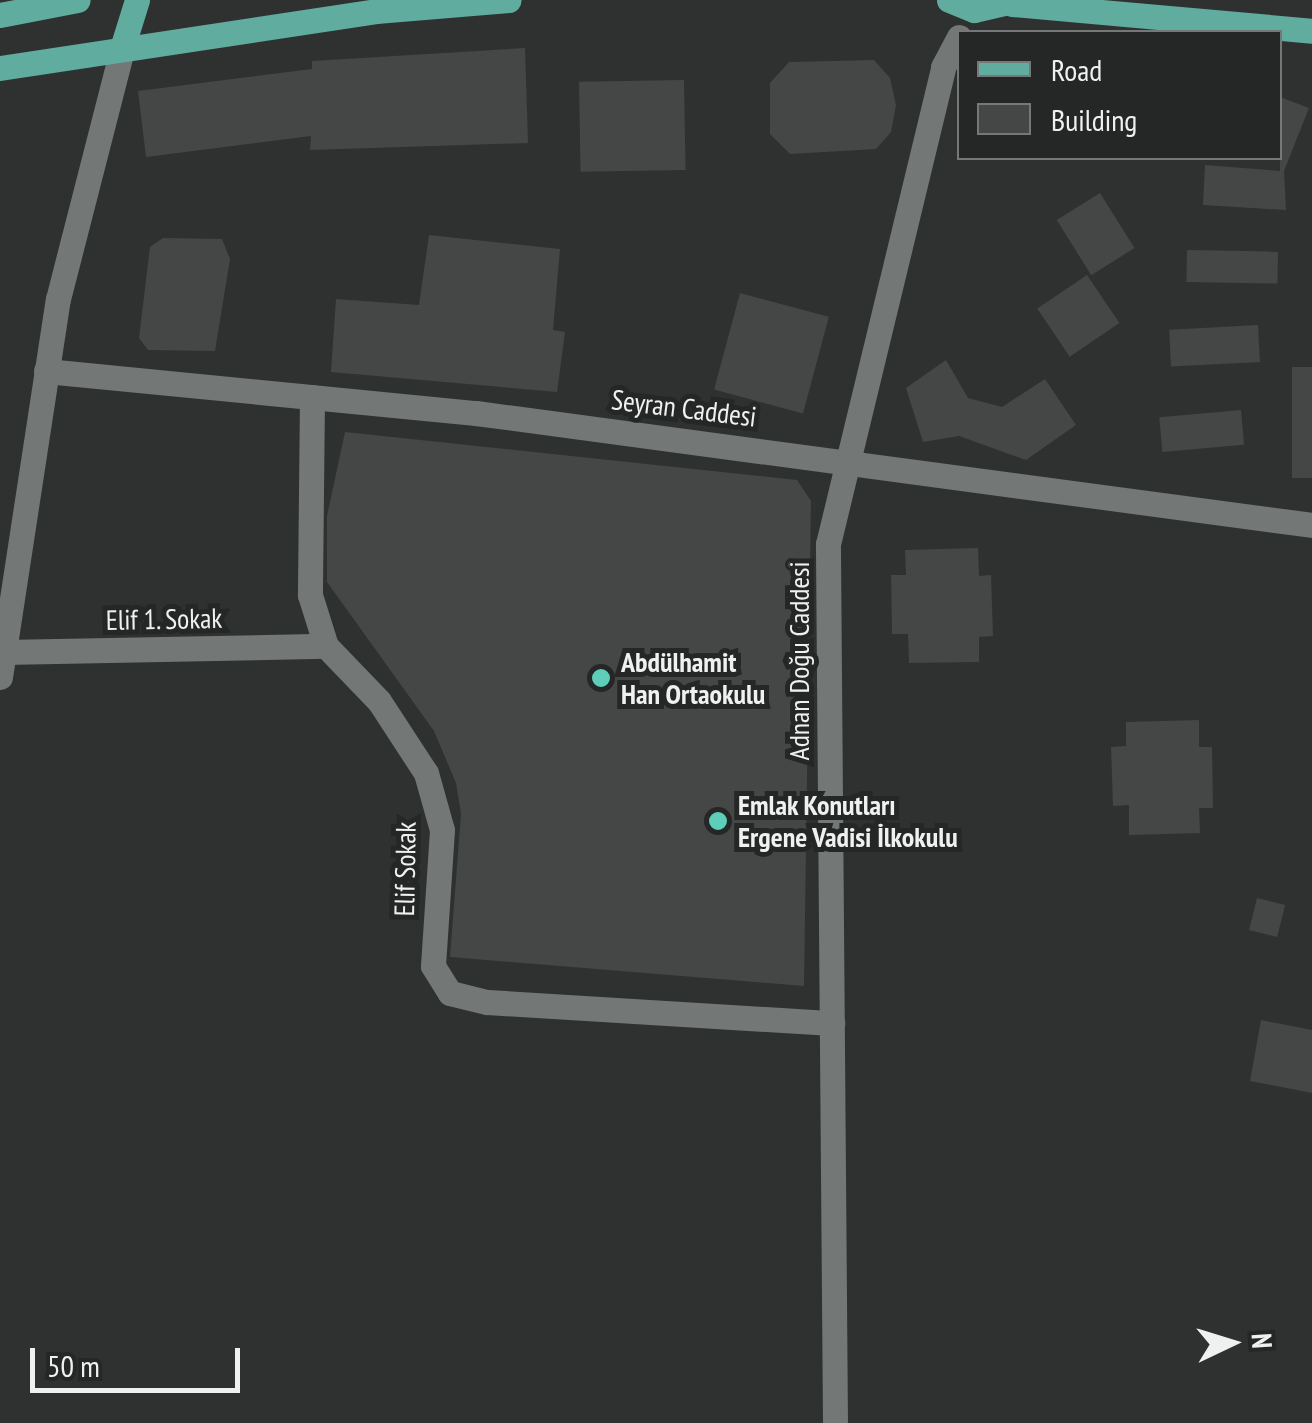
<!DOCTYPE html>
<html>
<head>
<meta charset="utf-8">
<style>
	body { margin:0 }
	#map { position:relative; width:1312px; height:1423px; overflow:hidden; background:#2e3130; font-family:"PT Sans Narrow",sans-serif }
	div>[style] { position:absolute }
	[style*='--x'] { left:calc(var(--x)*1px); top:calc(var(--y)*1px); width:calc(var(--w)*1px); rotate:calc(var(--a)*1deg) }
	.building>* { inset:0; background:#444746; transform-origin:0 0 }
	.minor>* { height:25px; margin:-12.5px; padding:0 12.5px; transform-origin:12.5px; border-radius:12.5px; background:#737776 }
	.tertiary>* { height:25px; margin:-12.5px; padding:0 12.5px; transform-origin:12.5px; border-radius:12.5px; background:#737776 }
	.primary>* { height:25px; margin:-12.5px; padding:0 12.5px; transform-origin:12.5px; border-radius:12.5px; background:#60ac9e }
	.dots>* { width:28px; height:28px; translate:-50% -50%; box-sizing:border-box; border:5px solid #242726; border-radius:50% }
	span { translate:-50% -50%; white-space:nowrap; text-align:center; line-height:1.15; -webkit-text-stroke:10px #242726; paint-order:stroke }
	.street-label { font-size:28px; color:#eff1f0 }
	.poi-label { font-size:28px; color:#eff1f0; font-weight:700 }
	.left { translate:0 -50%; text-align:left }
	.legend { position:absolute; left:957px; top:30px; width:325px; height:130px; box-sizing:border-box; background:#242726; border:2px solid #757877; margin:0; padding:12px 18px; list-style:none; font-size:30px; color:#eff1f0 }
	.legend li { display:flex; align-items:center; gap:20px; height:50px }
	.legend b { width:50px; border:2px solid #757877 }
	.north { position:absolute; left:1182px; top:1293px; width:100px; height:100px; -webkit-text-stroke:8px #242726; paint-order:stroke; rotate:86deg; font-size:28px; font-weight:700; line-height:40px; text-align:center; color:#eff1f0 }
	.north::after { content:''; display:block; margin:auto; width:35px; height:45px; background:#eff1f0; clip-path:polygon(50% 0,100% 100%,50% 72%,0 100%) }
	.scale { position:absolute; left:30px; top:1348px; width:210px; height:45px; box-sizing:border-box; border:5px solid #eff1f0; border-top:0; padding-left:12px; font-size:30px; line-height:35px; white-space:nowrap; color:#eff1f0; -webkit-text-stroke:8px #242726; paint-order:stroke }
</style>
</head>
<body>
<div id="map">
	<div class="building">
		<i style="clip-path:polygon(525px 48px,528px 143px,310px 150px,311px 136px,146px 157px,138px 91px,312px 69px,312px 61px)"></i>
		<i style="clip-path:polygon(874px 60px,890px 78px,896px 105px,891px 132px,876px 149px,790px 154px,770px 134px,770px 83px,789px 62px)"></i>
		<i style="left:684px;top:80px;width:90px;height:105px;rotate:89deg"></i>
		<i style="clip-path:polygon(1280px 97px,1309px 108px,1284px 171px,1286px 210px,1203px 205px,1205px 165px,1280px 171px)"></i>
		<i style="left:1100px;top:193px;width:65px;height:51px;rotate:58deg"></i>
		<i style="clip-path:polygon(429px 235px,560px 249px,553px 330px,565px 332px,557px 392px,331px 372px,336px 299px,419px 305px)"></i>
		<i style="clip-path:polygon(163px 238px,222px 239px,230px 259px,215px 351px,148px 350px,139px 338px,150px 247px)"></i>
		<i style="left:1187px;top:250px;width:91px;height:32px;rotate:1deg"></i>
		<i style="left:1087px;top:275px;width:58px;height:60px;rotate:56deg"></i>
		<i style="left:740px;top:293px;width:92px;height:100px;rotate:15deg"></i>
		<i style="left:1258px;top:325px;width:37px;height:89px;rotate:87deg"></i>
		<i style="clip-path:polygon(946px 360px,968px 398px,1002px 407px,1045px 379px,1076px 425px,1026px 460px,959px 436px,923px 442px,906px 388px)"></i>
		<i style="left:1292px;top:367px;width:20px;height:111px"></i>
		<i style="left:1241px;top:410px;width:35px;height:82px;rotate:85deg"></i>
		<i style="clip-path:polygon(345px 432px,797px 480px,811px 501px,804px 986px,450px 957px,461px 814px,456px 783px,434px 731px,327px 582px,327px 516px)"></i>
		<i style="clip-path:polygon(978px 548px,979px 576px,991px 575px,993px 636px,979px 637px,979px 662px,909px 663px,908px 634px,892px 634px,891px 575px,906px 575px,905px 550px)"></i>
		<i style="clip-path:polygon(1199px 720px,1199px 747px,1212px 747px,1213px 808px,1199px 808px,1200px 833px,1129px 835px,1129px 805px,1113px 806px,1111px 747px,1126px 746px,1126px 722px)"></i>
		<i style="left:1257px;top:898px;width:29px;height:33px;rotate:14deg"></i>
		<i style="clip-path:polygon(1261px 1020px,1312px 1030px,1312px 1093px,1250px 1081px)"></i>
	</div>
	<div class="minor">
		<i style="--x:46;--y:371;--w:432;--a:5.6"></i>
		<i style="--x:476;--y:413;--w:843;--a:7.63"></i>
		<i style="--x:312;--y:397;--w:198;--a:90.6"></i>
		<i style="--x:310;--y:595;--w:53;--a:72.6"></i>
		<i style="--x:326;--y:646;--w:76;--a:46.1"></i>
		<i style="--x:379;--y:701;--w:86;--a:56.9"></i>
		<i style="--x:426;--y:773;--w:59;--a:74.3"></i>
		<i style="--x:442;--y:830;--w:136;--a:93.8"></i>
		<i style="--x:433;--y:966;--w:32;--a:58"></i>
		<i style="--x:450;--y:993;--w:38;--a:14"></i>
		<i style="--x:487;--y:1002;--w:346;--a:3.5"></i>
		<i style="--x:3;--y:652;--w:323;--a:-1.1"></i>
		<i style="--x:0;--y:677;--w:382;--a:-81.3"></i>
		<i style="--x:58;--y:299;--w:262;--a:-75.6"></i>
	</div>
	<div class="tertiary">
		<i style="--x:835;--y:1423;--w:879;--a:-90.46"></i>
		<i style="--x:828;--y:544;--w:491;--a:-76.4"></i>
		<i style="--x:943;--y:67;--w:34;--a:-62"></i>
	</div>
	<div class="primary">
		<i style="--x:949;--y:0;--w:27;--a:22"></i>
		<i style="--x:974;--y:10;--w:44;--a:-13.1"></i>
		<i style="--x:1012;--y:4;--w:301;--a:5.1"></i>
		<i style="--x:0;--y:15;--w:79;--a:-10.9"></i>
		<i style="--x:123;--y:45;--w:47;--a:-72.7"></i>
		<i style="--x:0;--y:68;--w:380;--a:-8.6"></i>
		<i style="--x:376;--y:11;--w:133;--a:-4.7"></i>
	</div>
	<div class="dots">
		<i style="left:601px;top:678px;background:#5eceb8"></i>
		<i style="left:718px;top:821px;background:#5eceb8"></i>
	</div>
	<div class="street-label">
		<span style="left:684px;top:408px;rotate:7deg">Seyran Caddesi</span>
		<span style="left:164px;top:619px;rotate:-1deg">Elif 1. Sokak</span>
		<span style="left:799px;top:661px;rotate:-90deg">Adnan Doğu Caddesi</span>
		<span style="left:405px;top:869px;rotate:-89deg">Elif Sokak</span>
	</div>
	<div class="poi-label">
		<span class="left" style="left:621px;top:678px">Abdülhamit<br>Han Ortaokulu</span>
		<span class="left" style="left:738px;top:821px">Emlak Konutları<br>Ergene Vadisi İlkokulu</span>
	</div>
	<ul class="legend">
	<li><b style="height:12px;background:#60ac9e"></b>Road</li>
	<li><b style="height:28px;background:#444746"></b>Building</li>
	</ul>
	<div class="north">N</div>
	<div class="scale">50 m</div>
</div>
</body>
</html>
